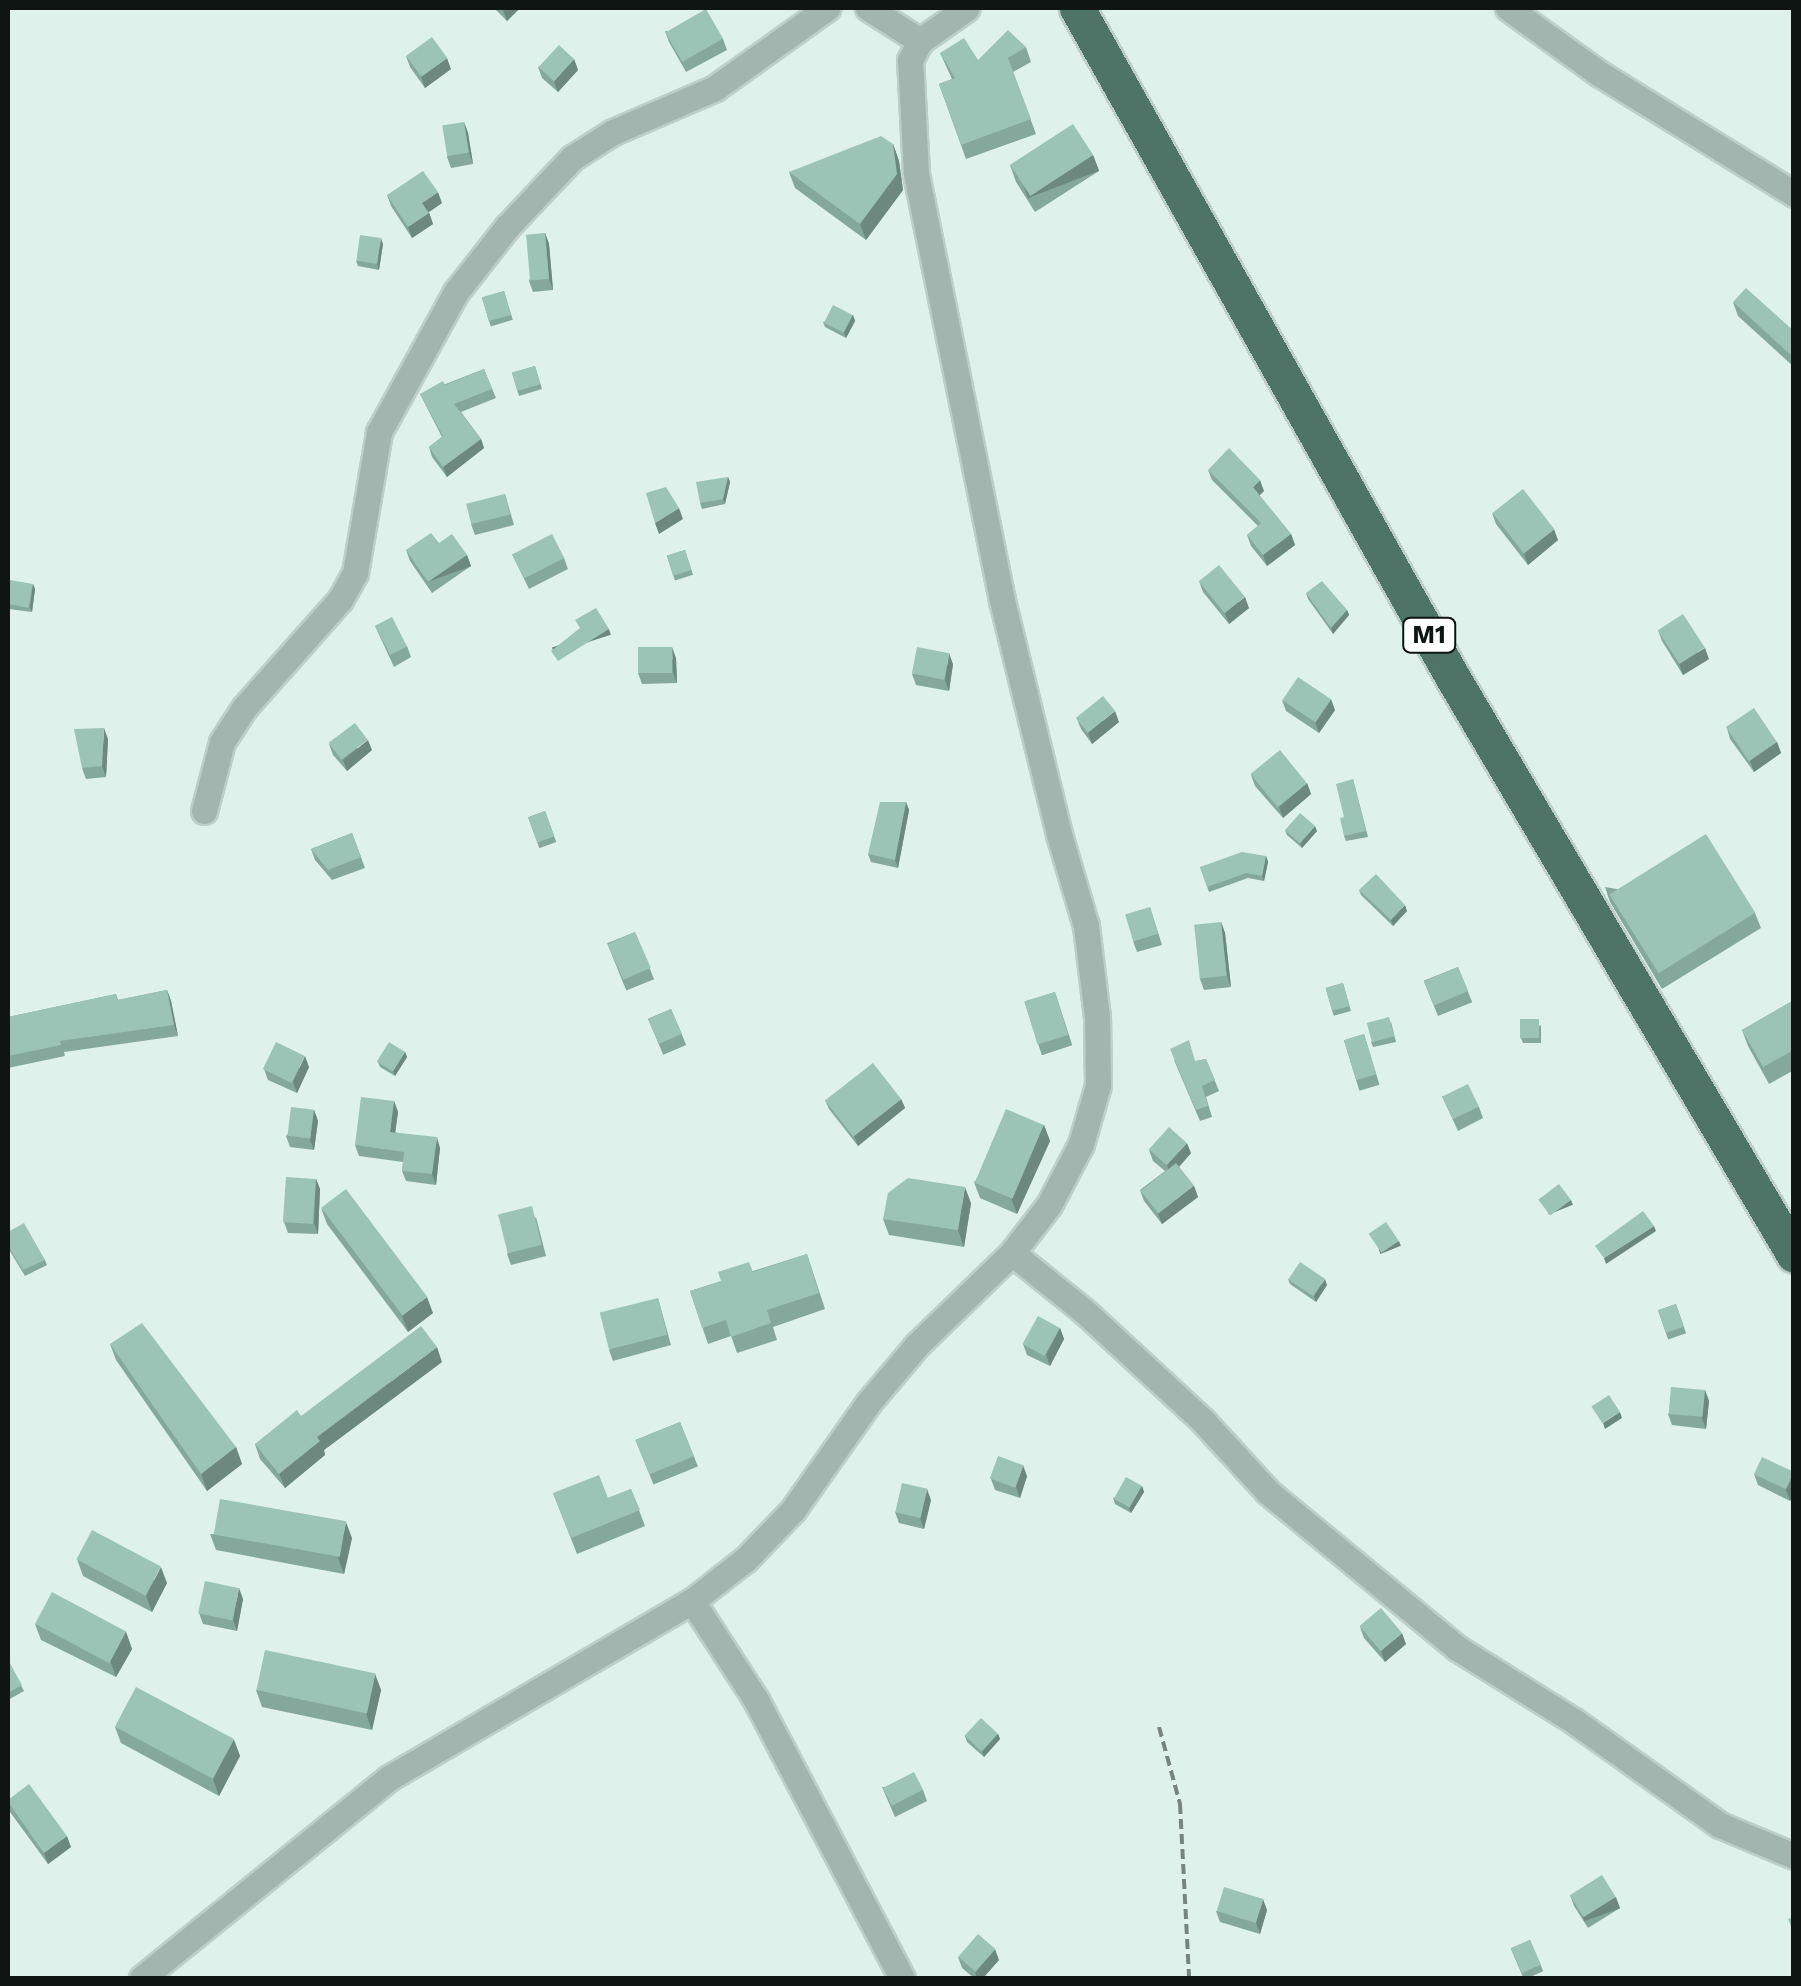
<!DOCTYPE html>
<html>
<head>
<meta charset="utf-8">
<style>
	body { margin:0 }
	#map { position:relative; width:1801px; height:1986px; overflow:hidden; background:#def2eb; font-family:"Work Sans",sans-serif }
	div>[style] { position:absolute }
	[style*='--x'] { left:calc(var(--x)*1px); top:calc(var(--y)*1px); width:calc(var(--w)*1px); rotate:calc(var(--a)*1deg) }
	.path>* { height:4px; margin-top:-2px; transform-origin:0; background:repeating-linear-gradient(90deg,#778480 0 10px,transparent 0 15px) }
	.roads { filter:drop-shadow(2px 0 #bdcfc8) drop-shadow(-2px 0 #bdcfc8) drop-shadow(0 2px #bdcfc8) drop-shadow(0 -2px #bdcfc8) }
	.minor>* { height:25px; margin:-12.5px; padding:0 12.5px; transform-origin:12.5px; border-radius:12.5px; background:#a3b5af }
	.highway>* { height:35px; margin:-17.5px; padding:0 17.5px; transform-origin:17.5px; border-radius:17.5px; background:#4e7468 }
	.wall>* { inset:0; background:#85a89d; transform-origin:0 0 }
	.shaded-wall>* { inset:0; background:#6c887f; transform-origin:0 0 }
	.building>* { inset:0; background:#9bc3b6; transform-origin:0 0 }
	span { translate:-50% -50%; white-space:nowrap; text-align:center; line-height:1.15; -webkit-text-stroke:8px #fff; paint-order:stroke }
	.shield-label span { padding:2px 8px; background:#fff; border:2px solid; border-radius:8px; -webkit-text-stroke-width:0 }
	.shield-label { font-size:25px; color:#0e1513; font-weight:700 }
	.frame { position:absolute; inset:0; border:10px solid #0e1513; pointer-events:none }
</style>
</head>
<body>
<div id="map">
	<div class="path">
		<i style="--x:1159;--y:1727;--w:80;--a:74.7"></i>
		<i style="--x:1180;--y:1804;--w:174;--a:87"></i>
	</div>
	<div class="roads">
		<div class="minor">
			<i style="--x:868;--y:8;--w:62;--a:32.4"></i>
			<i style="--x:1508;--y:8;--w:113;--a:35.7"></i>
			<i style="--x:1600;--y:74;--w:228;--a:31.7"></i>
			<i style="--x:204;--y:811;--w:71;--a:-75.4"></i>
			<i style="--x:222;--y:742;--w:40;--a:-57.1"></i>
			<i style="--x:244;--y:708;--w:144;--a:-48.4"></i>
			<i style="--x:340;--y:600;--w:31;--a:-61"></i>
			<i style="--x:355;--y:573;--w:143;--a:-80.3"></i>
			<i style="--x:379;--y:432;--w:160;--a:-61.2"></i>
			<i style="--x:456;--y:292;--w:83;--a:-51.9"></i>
			<i style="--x:507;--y:227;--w:95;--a:-46.7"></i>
			<i style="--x:572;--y:158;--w:49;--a:-32.4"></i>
			<i style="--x:613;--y:132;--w:111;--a:-23.3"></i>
			<i style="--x:715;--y:88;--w:138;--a:-35.5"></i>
			<i style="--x:1012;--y:1253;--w:92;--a:38.9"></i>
			<i style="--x:1084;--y:1311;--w:162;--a:42.7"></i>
			<i style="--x:1203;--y:1421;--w:96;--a:47.5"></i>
			<i style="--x:1268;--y:1492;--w:245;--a:39.5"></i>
			<i style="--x:1457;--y:1648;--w:138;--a:32"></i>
			<i style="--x:1574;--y:1721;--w:179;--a:35.5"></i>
			<i style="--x:1720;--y:1825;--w:80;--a:22.7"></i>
			<i style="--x:692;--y:1601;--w:118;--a:57.1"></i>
			<i style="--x:756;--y:1700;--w:314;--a:62.3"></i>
			<i style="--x:142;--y:1978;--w:318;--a:-39"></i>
			<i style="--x:389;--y:1778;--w:351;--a:-30.3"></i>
			<i style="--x:692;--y:1601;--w:68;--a:-37.9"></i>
			<i style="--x:746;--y:1559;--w:68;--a:-46.2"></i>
			<i style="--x:793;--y:1510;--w:132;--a:-54.9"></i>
			<i style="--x:869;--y:1402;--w:75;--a:-49.9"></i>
			<i style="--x:917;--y:1345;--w:132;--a:-44.1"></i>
			<i style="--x:1012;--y:1253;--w:61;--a:-52.4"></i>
			<i style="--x:1049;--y:1205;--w:69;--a:-62.3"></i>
			<i style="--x:1081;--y:1144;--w:61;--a:-73.9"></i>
			<i style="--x:1098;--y:1085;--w:68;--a:-90.8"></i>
			<i style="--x:1097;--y:1017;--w:92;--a:-96.9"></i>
			<i style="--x:1086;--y:926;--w:96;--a:-106.4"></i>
			<i style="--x:1059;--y:834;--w:241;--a:-103.7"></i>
			<i style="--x:1002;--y:600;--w:436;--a:-101.4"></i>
			<i style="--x:916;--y:173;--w:113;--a:-93"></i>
			<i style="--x:910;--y:60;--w:21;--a:-62"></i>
			<i style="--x:920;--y:41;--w:57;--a:-35.1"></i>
		</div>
		<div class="highway">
			<i style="--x:1077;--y:8;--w:768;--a:60.7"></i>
			<i style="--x:1453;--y:678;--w:670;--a:59.42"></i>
		</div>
	</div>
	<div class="wall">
		<i style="clip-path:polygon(494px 8px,520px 8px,507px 21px)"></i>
		<i style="clip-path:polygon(665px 31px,723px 39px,727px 50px,686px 72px,669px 42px)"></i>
		<i style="clip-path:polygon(1026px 47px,1031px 62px,1013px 72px,1036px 134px,966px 159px,939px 84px,952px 79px,940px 53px,978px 60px)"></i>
		<i style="clip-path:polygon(406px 56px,451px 69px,425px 88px,410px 67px)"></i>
		<i style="clip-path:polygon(574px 59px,578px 70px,558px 92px,542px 78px,538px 67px)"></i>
		<i style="clip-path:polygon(464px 122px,468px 133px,473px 164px,451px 168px,447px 157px)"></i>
		<i style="clip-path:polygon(893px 144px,899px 161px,903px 190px,866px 240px,795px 188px,789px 172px)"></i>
		<i style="clip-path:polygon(1093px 155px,1099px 171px,1035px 212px,1016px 182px,1010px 165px)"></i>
		<i style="clip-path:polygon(387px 195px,442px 203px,429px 212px,433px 224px,412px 238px,391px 206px)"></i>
		<i style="clip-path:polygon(545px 233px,549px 244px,553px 290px,533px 292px,529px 281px)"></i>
		<i style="clip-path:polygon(383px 244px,379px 270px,358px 266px,356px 261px)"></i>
		<i style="left:504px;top:291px;width:30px;height:23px;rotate:73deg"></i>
		<i style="clip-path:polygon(1733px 302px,1794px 331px,1794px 367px,1738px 316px)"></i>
		<i style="clip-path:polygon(853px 315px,855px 321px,846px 338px,825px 327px,823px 322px)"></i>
		<i style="left:535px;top:366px;width:24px;height:24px;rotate:73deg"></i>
		<i style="clip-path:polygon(484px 369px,496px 398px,461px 412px,481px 439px,484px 448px,447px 477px,432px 457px,429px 447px,442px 437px,420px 394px)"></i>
		<i style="clip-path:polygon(1208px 470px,1264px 491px,1259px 495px,1291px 534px,1295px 545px,1267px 566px,1251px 546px,1247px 535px,1258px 526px,1212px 480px)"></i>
		<i style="clip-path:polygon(728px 477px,730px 482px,725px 504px,702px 509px,700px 503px)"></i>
		<i style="clip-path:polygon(505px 494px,514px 525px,475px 535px,471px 524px)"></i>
		<i style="clip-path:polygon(1492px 513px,1558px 540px,1528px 565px,1496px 524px)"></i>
		<i style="clip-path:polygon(439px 543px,467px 555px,471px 566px,432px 593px,410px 561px,406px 550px)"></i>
		<i style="left:685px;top:550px;width:26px;height:19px;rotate:72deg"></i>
		<i style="clip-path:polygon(512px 554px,564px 558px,568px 569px,529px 589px)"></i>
		<i style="clip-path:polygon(1199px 581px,1249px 608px,1229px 624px,1203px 592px)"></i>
		<i style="clip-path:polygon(33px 584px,35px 589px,32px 612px,9px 609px,8px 605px)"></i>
		<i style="clip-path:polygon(1306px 593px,1347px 610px,1349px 615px,1333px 634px,1308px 599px)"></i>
		<i style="clip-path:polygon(375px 626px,407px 646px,411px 657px,394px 667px)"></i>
		<i style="clip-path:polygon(1658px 630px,1709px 659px,1683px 675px,1662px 641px)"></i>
		<i style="clip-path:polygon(676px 658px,677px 683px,642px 684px,638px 673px)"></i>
		<i style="clip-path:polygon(953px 664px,949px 691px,916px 685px,912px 674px)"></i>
		<i style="clip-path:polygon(1282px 700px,1335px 710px,1319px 733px,1286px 711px)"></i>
		<i style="clip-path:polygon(1077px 719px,1119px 722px,1092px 744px,1081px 729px)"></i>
		<i style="clip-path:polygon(1727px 728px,1777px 742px,1781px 753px,1754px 772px,1730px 739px)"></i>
		<i style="clip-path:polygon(108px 739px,106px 777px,86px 779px,82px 768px)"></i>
		<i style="clip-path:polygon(329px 744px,372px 750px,347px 771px,333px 755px)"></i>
		<i style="clip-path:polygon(1251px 775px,1307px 783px,1311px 794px,1283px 818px,1255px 786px)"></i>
		<i style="clip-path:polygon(1353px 779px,1368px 837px,1346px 841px,1344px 836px,1344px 817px)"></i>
		<i style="clip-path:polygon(906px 802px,909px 810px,898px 868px,871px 862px,868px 854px)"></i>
		<i style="left:545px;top:811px;width:33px;height:18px;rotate:70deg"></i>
		<i style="clip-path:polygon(1285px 830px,1317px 831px,1302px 848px,1287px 835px)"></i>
		<i style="clip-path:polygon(352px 833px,365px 868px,332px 880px,315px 860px,311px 849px)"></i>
		<i style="clip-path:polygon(1266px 856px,1268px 862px,1264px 881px,1248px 878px,1209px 892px,1200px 867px)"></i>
		<i style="clip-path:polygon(1605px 887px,1755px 913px,1761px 928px,1662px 989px,1610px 902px)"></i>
		<i style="clip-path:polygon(1359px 890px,1407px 911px,1393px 926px,1361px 895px)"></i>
		<i style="clip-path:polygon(1150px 907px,1162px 945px,1137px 952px,1133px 941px)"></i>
		<i style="clip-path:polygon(1221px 922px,1225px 933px,1231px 987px,1204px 990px,1200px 979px)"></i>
		<i style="left:635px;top:932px;width:51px;height:30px;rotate:68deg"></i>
		<i style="left:1458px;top:967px;width:38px;height:37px;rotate:68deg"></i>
		<i style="left:1343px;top:983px;width:29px;height:18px;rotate:74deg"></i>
		<i style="clip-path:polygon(167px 990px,171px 1001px,178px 1036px,64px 1052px,65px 1056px,8px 1068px,8px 1017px,116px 994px,118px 1000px)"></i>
		<i style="left:1055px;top:992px;width:56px;height:32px;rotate:72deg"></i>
		<i style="clip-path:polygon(1794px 1000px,1794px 1070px,1769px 1084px,1748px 1046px,1742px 1030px)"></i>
		<i style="left:671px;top:1009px;width:39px;height:25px;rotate:67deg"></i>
		<i style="clip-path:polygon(1391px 1022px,1396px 1042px,1373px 1047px,1371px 1042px)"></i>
		<i style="clip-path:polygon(1541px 1025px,1541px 1043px,1523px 1043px,1521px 1038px)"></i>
		<i style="left:1364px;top:1034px;width:53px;height:21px;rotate:73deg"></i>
		<i style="clip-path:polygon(405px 1052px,407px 1057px,395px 1076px,380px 1067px,378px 1062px)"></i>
		<i style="clip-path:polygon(1206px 1059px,1219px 1091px,1206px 1097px,1212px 1117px,1200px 1121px,1174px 1060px,1196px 1061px)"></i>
		<i style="clip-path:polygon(309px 1067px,297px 1093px,268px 1080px,264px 1069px)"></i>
		<i style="clip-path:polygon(1442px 1096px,1479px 1107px,1483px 1118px,1458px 1131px)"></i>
		<i style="clip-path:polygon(901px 1099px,905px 1108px,858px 1146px,829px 1109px,825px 1100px)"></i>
		<i style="clip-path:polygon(394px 1101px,398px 1112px,395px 1132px,440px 1148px,436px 1185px,406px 1181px,402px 1171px,403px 1162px,359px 1156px,355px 1145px)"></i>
		<i style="clip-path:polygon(314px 1110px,318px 1121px,314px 1150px,290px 1147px,286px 1136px)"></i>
		<i style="clip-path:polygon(1044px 1125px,1050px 1141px,1017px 1214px,980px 1198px,974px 1182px)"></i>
		<i style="clip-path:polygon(1149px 1150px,1191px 1153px,1179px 1167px,1194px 1186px,1198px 1197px,1162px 1224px,1144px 1201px,1140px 1190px,1165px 1171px,1153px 1161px)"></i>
		<i style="clip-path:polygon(316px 1179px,320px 1189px,318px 1234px,288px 1233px,284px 1222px)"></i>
		<i style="clip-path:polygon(971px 1203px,964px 1247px,889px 1235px,883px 1219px)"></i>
		<i style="clip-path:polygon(321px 1208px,433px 1313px,408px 1332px,327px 1224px)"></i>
		<i style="clip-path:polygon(536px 1217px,546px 1256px,511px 1265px,507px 1254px)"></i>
		<i style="clip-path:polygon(8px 1232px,45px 1260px,47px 1265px,25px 1276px,8px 1248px)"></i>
		<i style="clip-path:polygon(807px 1254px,825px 1309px,773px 1327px,777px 1340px,737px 1353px,731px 1336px,708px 1344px,690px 1291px)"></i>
		<i style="clip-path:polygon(1288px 1279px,1327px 1285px,1316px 1302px,1290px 1284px)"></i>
		<i style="clip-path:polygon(658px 1298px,671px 1345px,613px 1361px,609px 1350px)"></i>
		<i style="left:1676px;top:1304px;width:31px;height:19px;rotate:71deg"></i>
		<i style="clip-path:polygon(1060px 1328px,1064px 1339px,1050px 1366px,1027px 1355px,1023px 1344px)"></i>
		<i style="clip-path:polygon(110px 1344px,236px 1447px,242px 1464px,207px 1491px,116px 1360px)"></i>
		<i style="clip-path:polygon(442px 1362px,324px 1450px,325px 1455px,285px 1488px,260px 1459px,255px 1444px,301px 1416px)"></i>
		<i style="clip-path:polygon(1705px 1390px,1709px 1401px,1706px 1429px,1672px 1425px,1668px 1414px)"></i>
		<i style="left:680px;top:1422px;width:48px;height:48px;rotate:68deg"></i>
		<i style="clip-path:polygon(1794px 1472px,1794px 1494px,1790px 1501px,1758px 1485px,1754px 1474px)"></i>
		<i style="clip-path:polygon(1027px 1476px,1020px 1498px,995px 1490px,991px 1479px)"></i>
		<i style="clip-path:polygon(1142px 1486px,1144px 1492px,1131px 1513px,1115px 1504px,1113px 1498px)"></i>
		<i style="clip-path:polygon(631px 1489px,645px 1526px,577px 1554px,553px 1493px,608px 1498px)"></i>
		<i style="clip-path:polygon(931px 1500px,924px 1529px,899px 1523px,895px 1512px)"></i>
		<i style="clip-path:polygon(210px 1534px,352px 1538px,344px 1574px,216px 1550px)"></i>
		<i style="clip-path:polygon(77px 1559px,167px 1583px,152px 1612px,83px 1576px)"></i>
		<i style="clip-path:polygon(243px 1599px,237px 1631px,203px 1624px,199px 1613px)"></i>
		<i style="clip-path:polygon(35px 1624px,126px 1632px,132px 1649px,116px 1677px,41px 1640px)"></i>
		<i style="clip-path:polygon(1360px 1627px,1406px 1644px,1385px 1662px,1364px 1638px)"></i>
		<i style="clip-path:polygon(8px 1660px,24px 1691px,8px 1700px)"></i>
		<i style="clip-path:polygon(375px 1674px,381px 1690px,372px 1730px,262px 1707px,256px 1690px)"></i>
		<i style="clip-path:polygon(115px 1727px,234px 1740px,240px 1756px,219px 1796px,121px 1743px)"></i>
		<i style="clip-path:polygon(998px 1734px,1000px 1739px,984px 1757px,967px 1742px,965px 1736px)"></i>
		<i style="clip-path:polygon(882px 1787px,923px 1790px,927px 1801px,895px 1817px)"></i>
		<i style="clip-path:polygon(8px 1800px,71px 1847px,48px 1864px,10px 1812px)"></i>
		<i style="clip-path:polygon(1570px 1895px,1620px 1908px,1588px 1928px,1574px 1906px)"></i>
		<i style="clip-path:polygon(1267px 1910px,1260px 1934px,1220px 1922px,1216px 1911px)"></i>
		<i style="left:1530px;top:1940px;width:34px;height:21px;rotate:67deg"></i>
		<i style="clip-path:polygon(958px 1957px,999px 1960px,983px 1978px,974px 1978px,962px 1968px)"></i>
	</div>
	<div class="shaded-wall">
		<i style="clip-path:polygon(505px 8px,520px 8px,507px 21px,503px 10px)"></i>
		<i style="clip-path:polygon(447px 58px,451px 69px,425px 88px,421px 77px)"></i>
		<i style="clip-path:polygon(574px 59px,578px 70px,558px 92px,554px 82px)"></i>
		<i style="clip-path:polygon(464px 122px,468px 133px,473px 164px,469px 153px)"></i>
		<i style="clip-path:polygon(893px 144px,899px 161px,903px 190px,866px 240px,860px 224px)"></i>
		<i style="left:1093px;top:155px;width:17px;height:76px;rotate:69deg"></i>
		<i style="clip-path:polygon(438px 192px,442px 203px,426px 214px,422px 203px)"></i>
		<i style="clip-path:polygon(429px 213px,433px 224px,412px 238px,408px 227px)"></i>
		<i style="clip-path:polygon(545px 233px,549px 244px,553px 290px,549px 279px)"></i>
		<i style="clip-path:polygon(381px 238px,383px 244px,379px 270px,377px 264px)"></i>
		<i style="clip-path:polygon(853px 315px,855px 321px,846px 338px,844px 332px)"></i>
		<i style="clip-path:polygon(481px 439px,484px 448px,447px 477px,443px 467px)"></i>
		<i style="clip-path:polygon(728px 477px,730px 482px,725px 504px,723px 499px)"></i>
		<i style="clip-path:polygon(1260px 480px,1264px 491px,1257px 498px,1253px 487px)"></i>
		<i style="clip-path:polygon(679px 508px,683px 519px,659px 534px,655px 523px)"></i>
		<i style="clip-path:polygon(1554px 529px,1558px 540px,1528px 565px,1524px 554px)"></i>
		<i style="clip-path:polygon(1291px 534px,1295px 545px,1267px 566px,1263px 555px)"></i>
		<i style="left:467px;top:555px;width:12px;height:47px;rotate:70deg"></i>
		<i style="clip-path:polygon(33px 584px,35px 589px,32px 612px,30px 607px)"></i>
		<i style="clip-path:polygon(1245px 597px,1249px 608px,1229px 624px,1225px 613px)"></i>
		<i style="clip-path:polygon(1347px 610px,1349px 615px,1333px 634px,1331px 628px)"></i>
		<i style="left:609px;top:629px;width:6px;height:60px;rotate:72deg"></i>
		<i style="clip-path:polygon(672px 647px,676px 658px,677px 683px,673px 672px)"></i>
		<i style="clip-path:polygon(1705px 648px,1709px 659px,1683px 675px,1679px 664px)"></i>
		<i style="clip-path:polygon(949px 653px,953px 664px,949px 691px,945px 680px)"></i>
		<i style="clip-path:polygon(1331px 699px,1335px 710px,1319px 733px,1315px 722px)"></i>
		<i style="clip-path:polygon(1115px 711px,1119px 722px,1092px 744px,1088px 733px)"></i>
		<i style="clip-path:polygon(104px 728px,108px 739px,106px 777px,102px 766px)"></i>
		<i style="clip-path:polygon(368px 740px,372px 750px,347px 771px,343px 760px)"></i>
		<i style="clip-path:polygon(1777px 742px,1781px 753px,1754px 772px,1750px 761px)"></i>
		<i style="clip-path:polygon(1307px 783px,1311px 794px,1283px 818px,1279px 807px)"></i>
		<i style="clip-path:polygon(906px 802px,909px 810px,898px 868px,895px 860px)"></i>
		<i style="clip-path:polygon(1315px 826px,1317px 831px,1302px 848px,1300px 843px)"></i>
		<i style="clip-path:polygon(1266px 856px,1268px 862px,1264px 881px,1262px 876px)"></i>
		<i style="clip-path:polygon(1405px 905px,1407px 911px,1393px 926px,1391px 920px)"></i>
		<i style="clip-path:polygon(1221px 922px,1225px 933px,1231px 987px,1227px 976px)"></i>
		<i style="clip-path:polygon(167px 990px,171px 1001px,178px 1036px,174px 1025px)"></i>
		<i style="clip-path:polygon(405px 1052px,407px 1057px,395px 1076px,393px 1071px)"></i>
		<i style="clip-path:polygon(305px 1056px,309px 1067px,297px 1093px,293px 1082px)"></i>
		<i style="clip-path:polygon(901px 1099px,905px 1108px,858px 1146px,854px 1136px)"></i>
		<i style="clip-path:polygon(394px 1101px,398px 1112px,394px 1142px,390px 1132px)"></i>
		<i style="clip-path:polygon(314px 1110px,318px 1121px,314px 1150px,310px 1140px)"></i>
		<i style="clip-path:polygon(1044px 1125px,1050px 1141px,1017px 1214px,1011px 1198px)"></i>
		<i style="clip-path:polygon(437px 1137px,440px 1148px,436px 1185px,432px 1174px)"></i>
		<i style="clip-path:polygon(1187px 1143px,1191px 1153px,1171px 1176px,1167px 1165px)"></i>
		<i style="clip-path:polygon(316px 1179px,320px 1189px,318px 1234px,314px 1223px)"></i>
		<i style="clip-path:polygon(1194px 1186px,1198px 1197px,1162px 1224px,1158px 1213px)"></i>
		<i style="clip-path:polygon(965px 1187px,971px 1203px,964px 1247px,958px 1230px)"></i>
		<i style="left:1571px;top:1200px;width:5px;height:26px;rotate:68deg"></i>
		<i style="clip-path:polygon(1654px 1226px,1656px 1231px,1606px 1264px,1604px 1258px)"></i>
		<i style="left:1399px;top:1241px;width:5px;height:22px;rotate:68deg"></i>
		<i style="clip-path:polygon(1325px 1279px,1327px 1285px,1316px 1302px,1314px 1296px)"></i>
		<i style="clip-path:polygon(427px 1297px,433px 1313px,408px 1332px,402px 1316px)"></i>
		<i style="clip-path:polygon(1060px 1328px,1064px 1339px,1050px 1366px,1046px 1355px)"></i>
		<i style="clip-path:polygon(437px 1347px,442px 1362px,324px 1450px,325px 1455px,285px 1488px,279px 1474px,317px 1437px)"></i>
		<i style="clip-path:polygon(1705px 1390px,1709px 1401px,1706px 1429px,1702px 1418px)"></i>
		<i style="clip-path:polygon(1620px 1412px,1622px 1418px,1605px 1429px,1603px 1423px)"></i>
		<i style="clip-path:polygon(236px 1447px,242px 1464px,207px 1491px,201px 1474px)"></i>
		<i style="clip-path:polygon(1023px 1465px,1027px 1476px,1020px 1498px,1016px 1487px)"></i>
		<i style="clip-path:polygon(1794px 1475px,1794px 1494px,1790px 1501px,1786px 1490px)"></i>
		<i style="clip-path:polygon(1142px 1486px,1144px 1492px,1131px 1513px,1129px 1508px)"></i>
		<i style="clip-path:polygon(927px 1489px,931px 1500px,924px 1529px,920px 1518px)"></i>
		<i style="clip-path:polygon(346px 1522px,352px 1538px,344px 1574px,338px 1558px)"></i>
		<i style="clip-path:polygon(161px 1567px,167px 1583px,152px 1612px,146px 1596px)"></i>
		<i style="clip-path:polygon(239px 1588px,243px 1599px,237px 1631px,233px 1620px)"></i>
		<i style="clip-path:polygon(126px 1632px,132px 1649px,116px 1677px,110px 1661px)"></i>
		<i style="clip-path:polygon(1402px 1633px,1406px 1644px,1385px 1662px,1381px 1651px)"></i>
		<i style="clip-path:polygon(375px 1674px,381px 1690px,372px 1730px,366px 1714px)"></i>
		<i style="clip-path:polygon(998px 1734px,1000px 1739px,984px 1757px,982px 1752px)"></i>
		<i style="clip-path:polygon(234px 1740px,240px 1756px,219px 1796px,213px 1779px)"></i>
		<i style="clip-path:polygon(67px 1836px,71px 1847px,48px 1864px,44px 1853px)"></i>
		<i style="left:1616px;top:1897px;width:12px;height:38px;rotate:70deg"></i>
		<i style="clip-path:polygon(1263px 1899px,1267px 1910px,1260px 1934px,1256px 1923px)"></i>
		<i style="clip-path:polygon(995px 1949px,999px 1960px,983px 1978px,977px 1978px,975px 1972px)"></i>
	</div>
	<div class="building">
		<i style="left:706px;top:9px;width:34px;height:47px;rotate:60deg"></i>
		<i style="clip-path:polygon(1008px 30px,1026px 47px,1008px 58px,1031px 119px,961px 145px,939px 84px,955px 78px,940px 53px,964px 38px,978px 60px)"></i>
		<i style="left:432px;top:37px;width:26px;height:32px;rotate:54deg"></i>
		<i style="left:559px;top:45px;width:21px;height:30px;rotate:43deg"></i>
		<i style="left:464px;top:122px;width:31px;height:22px;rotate:81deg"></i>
		<i style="left:1073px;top:124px;width:37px;height:75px;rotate:57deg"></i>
		<i style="clip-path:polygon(881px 136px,893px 144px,897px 174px,860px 224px,789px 172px)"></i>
		<i style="clip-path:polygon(423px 171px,438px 192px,422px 203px,429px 213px,408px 227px,387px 195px)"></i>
		<i style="left:545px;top:233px;width:46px;height:19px;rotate:85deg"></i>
		<i style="left:360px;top:235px;width:21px;height:26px;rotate:8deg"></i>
		<i style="clip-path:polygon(1746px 288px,1794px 331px,1794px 358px,1733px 302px)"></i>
		<i style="left:504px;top:291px;width:25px;height:23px;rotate:74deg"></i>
		<i style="left:833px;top:305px;width:22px;height:20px;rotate:27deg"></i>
		<i style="left:535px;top:366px;width:19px;height:24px;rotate:74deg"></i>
		<i style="clip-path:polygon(484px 369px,492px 389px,454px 404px,481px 439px,443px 467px,429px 447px,443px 436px,420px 394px,443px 381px,445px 385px)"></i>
		<i style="clip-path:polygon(1229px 448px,1260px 480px,1253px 487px,1291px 534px,1263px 555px,1247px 535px,1261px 523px,1208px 470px)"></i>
		<i style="clip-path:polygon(728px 477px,723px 499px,700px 503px,696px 482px)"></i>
		<i style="clip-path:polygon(666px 487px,679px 508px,655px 523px,646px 493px)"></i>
		<i style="left:1523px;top:489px;width:51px;height:39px;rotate:52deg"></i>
		<i style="left:505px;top:494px;width:21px;height:40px;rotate:76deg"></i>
		<i style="clip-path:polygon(431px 533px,439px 543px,452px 534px,467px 555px,428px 582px,406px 550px)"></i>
		<i style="left:552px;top:534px;width:27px;height:45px;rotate:63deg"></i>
		<i style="left:685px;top:550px;width:21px;height:19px;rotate:73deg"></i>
		<i style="left:1219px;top:565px;width:41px;height:26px;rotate:51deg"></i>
		<i style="left:10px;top:580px;width:23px;height:24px;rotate:10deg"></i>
		<i style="clip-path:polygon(1322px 581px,1347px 610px,1331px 628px,1306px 593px)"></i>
		<i style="clip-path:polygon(596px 608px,609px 629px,558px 661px,551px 651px,580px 628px,575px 620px)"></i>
		<i style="left:1683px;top:614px;width:40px;height:30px;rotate:57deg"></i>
		<i style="left:392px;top:617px;width:33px;height:19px;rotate:63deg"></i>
		<i style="left:638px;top:647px;width:34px;height:26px"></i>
		<i style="left:917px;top:647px;width:33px;height:27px;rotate:11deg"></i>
		<i style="left:1298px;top:677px;width:40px;height:28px;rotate:34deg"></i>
		<i style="left:1103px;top:696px;width:19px;height:35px;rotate:51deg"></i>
		<i style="left:1754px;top:708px;width:41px;height:34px;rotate:56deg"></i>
		<i style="left:355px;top:723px;width:21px;height:33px;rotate:53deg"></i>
		<i style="clip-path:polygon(104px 728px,102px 766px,82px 768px,74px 729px)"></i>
		<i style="left:1280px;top:750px;width:43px;height:38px;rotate:51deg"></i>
		<i style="clip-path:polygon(1353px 779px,1366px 831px,1344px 836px,1340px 818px,1344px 817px,1336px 784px)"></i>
		<i style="clip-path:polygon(880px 802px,906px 802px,895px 860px,868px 854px)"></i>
		<i style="left:545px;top:811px;width:27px;height:18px;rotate:70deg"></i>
		<i style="left:1300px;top:813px;width:20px;height:23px;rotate:41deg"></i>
		<i style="clip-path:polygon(352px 833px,361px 857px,328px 870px,311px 849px)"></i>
		<i style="left:1706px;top:834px;width:93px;height:114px;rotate:58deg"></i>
		<i style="clip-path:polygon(1242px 852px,1266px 856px,1262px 876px,1246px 873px,1207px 887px,1200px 867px)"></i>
		<i style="clip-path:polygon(1376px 874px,1405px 905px,1391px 920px,1359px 890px)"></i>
		<i style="left:1150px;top:907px;width:28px;height:26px;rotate:73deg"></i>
		<i style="left:1221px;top:922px;width:54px;height:27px;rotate:84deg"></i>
		<i style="left:635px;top:932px;width:39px;height:30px;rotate:66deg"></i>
		<i style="left:1458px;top:967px;width:26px;height:37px;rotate:67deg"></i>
		<i style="left:1343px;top:983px;width:24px;height:18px;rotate:75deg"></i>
		<i style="clip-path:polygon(167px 990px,174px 1025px,60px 1041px,61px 1045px,8px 1056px,8px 1017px,116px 994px,117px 1000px)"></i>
		<i style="left:1055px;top:992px;width:45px;height:32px;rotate:73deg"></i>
		<i style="clip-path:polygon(1794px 1000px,1794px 1050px,1763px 1067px,1742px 1030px)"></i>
		<i style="left:671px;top:1009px;width:27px;height:25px;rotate:66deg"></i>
		<i style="left:1389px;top:1017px;width:20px;height:23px;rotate:75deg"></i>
		<i style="left:1520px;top:1019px;width:19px;height:19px"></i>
		<i style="left:1364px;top:1034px;width:42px;height:21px;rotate:73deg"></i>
		<i style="clip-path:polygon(1189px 1040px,1195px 1061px,1206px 1059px,1215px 1080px,1202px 1086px,1208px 1106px,1196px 1110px,1170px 1049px)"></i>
		<i style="left:276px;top:1042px;width:32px;height:30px;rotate:26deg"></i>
		<i style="left:389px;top:1042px;width:19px;height:23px;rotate:32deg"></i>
		<i style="left:873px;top:1063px;width:46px;height:61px;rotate:52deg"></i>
		<i style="left:1468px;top:1084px;width:25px;height:29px;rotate:64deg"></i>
		<i style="clip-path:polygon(361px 1097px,394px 1101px,390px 1132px,437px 1137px,432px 1174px,402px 1171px,404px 1152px,355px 1145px)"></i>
		<i style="left:291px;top:1107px;width:23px;height:29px;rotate:7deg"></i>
		<i style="left:1006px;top:1109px;width:41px;height:80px;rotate:23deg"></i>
		<i style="left:1169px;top:1127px;width:24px;height:30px;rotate:42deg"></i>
		<i style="left:1176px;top:1163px;width:29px;height:45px;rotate:52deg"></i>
		<i style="left:286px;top:1177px;width:30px;height:45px;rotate:4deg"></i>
		<i style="clip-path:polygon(908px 1178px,965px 1187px,958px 1230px,883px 1219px,888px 1193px)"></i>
		<i style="left:1559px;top:1184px;width:20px;height:26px;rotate:53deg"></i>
		<i style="left:346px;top:1189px;width:135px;height:31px;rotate:53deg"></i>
		<i style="left:532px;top:1206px;width:40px;height:35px;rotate:76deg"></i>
		<i style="clip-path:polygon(1643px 1211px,1654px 1226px,1604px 1258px,1595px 1246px)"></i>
		<i style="left:1386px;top:1222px;width:23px;height:21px;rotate:56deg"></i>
		<i style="clip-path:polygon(24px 1223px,45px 1260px,23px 1270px,8px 1246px,8px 1232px)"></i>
		<i style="clip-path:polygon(807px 1254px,819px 1293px,767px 1310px,771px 1323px,731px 1337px,726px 1320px,702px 1328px,690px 1291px,721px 1281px,718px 1272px,749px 1262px,753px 1272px)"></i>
		<i style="left:1300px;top:1262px;width:30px;height:21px;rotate:34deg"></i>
		<i style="left:658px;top:1298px;width:38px;height:60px;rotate:76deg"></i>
		<i style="left:1676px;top:1304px;width:24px;height:19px;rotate:71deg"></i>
		<i style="left:1038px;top:1316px;width:25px;height:32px;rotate:29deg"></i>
		<i style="clip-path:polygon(142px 1323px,236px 1447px,201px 1474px,110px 1344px)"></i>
		<i style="clip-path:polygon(421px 1326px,437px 1347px,317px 1437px,320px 1441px,279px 1474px,255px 1444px,297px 1410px,301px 1416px)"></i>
		<i style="left:1671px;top:1387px;width:34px;height:27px;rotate:5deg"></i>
		<i style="left:1609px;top:1395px;width:20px;height:21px;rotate:57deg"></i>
		<i style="left:680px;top:1422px;width:37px;height:48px;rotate:68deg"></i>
		<i style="left:998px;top:1456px;width:27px;height:24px;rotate:20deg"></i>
		<i style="left:1762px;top:1457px;width:35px;height:19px;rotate:25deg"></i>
		<i style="clip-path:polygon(599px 1475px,608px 1498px,631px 1489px,640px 1510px,571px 1538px,553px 1493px)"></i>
		<i style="left:1126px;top:1477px;width:18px;height:25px;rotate:29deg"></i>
		<i style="left:902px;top:1483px;width:26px;height:30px;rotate:13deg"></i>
		<i style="left:220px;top:1499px;width:128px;height:36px;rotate:10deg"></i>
		<i style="left:92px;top:1530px;width:78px;height:33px;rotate:28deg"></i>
		<i style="left:205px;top:1581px;width:35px;height:33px;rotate:12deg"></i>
		<i style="left:52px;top:1592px;width:84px;height:36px;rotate:28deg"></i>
		<i style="left:1381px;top:1608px;width:33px;height:28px;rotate:50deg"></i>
		<i style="left:265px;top:1650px;width:113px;height:41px;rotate:12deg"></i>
		<i style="clip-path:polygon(8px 1660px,22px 1685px,8px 1693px)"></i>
		<i style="left:136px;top:1687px;width:111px;height:45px;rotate:28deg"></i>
		<i style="left:981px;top:1718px;width:23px;height:24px;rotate:43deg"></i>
		<i style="left:914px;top:1772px;width:20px;height:35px;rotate:63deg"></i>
		<i style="clip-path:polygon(29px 1784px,67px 1836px,44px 1853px,8px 1802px,8px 1800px)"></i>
		<i style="left:1602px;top:1875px;width:26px;height:38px;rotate:58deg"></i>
		<i style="left:1224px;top:1887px;width:41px;height:25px;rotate:17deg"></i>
		<i style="clip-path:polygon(1794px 1917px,1794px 1934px,1788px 1919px)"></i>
		<i style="left:978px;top:1934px;width:23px;height:30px;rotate:41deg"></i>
		<i style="left:1530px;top:1940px;width:27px;height:21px;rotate:66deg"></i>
	</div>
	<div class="shield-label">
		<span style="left:1429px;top:635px">M1</span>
	</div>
	<div class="frame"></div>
</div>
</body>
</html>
